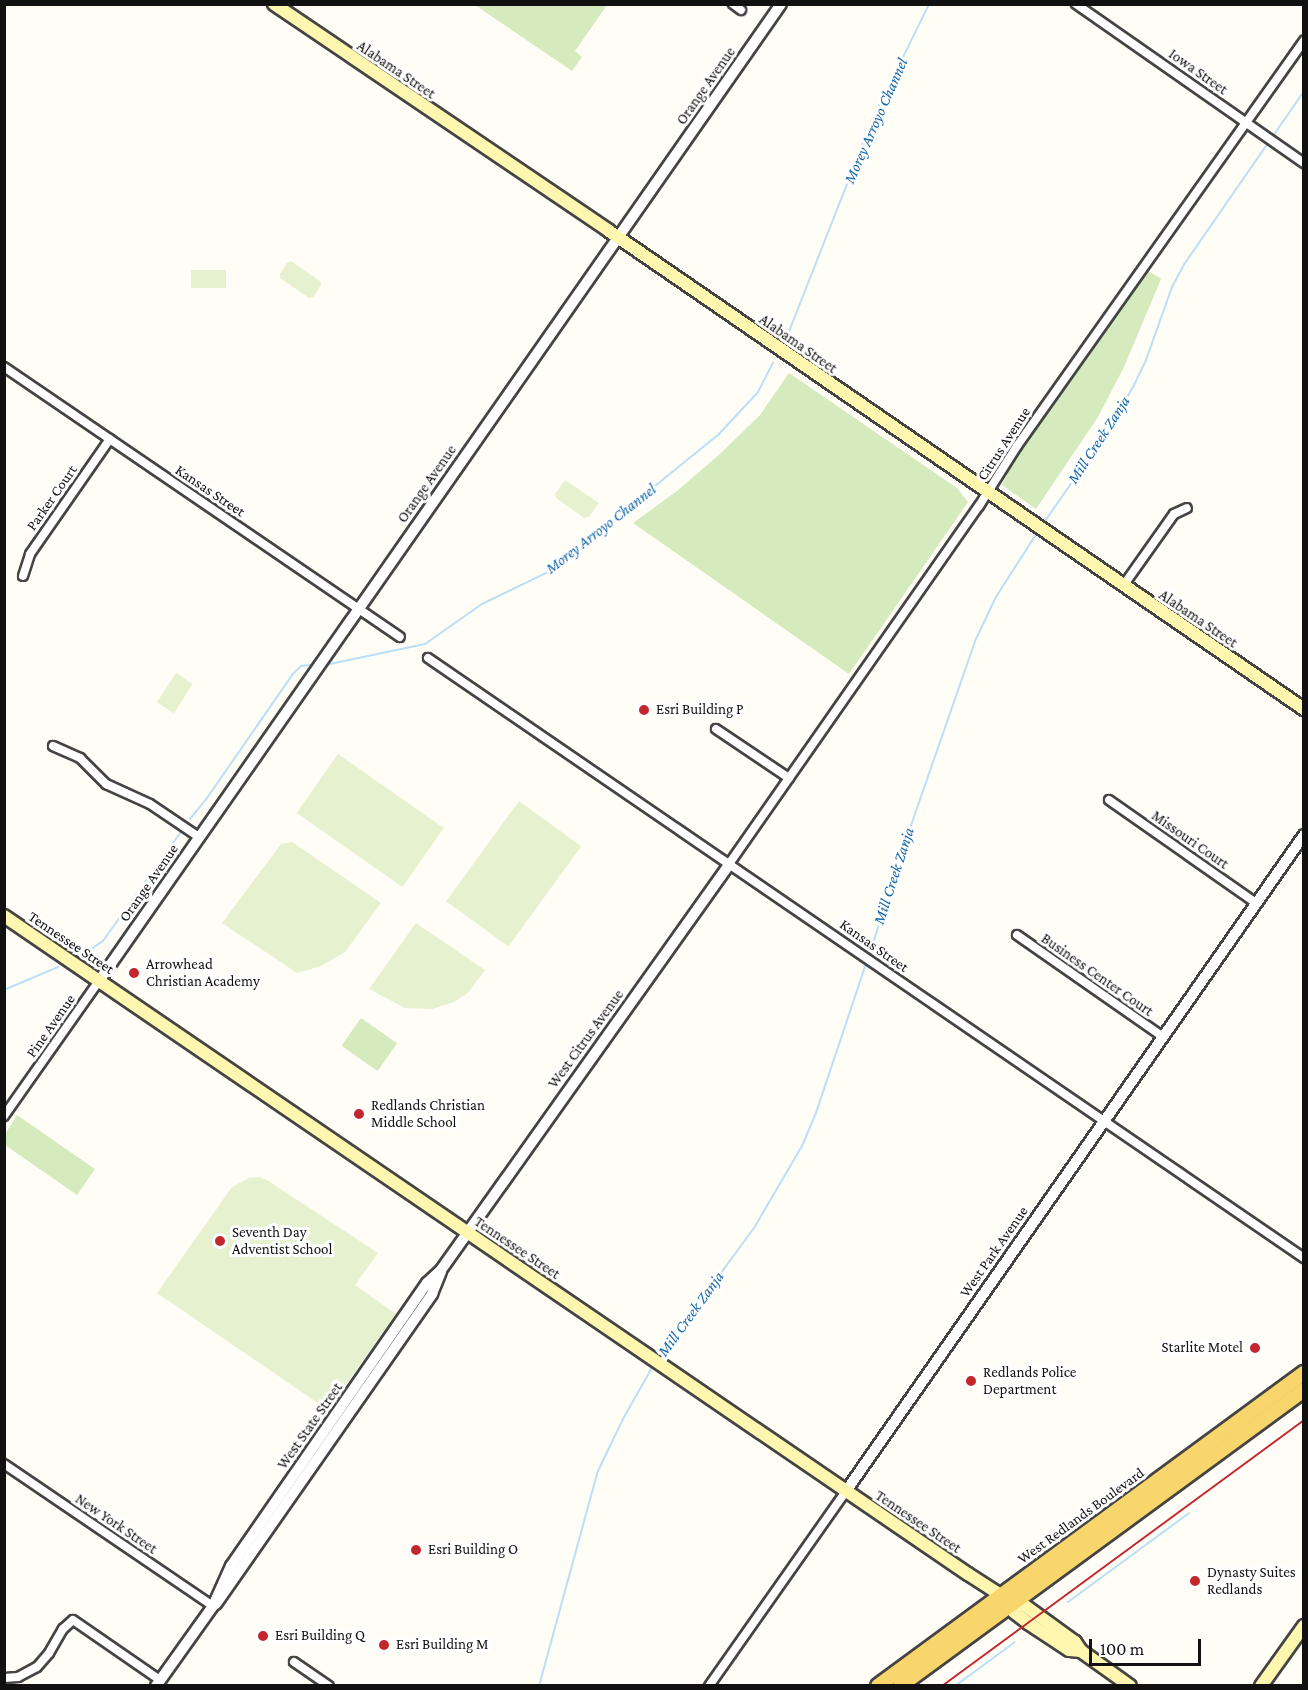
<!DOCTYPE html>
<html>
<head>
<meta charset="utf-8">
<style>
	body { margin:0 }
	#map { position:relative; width:1308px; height:1690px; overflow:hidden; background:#fffdf5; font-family:"Crimson Pro",serif }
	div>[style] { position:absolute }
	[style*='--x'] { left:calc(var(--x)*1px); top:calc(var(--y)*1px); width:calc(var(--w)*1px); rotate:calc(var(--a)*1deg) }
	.green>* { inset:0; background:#d5ebbd; transform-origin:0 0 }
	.pitch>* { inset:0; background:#e6f2cf; transform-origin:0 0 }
	.stream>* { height:2px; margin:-1px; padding:0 1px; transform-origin:1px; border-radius:1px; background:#b9e0f7 }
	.roads { filter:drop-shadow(2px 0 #444) drop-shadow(-2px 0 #444) drop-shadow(0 2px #444) drop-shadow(0 -2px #444) }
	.minor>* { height:8px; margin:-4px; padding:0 4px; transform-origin:4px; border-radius:4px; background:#fff }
	.tertiary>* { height:10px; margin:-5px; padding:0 5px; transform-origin:5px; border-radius:5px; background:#fff }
	.secondary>* { height:12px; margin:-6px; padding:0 6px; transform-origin:6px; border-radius:6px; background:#fff6b0 }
	.primary>* { height:14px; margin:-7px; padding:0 7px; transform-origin:7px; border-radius:7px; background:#f9d66b }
	.rail>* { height:2px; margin:-1px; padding:0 1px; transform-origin:1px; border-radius:1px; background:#c4262e }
	.dots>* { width:16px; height:16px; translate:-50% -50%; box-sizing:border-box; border:3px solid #fff; border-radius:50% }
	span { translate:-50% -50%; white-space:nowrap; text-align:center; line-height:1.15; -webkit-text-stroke:6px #fff; paint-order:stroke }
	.street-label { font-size:15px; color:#111 }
	.poi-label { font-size:15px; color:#111 }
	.left { translate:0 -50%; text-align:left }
	.right { translate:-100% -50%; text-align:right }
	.water-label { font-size:16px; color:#1768a6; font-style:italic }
	.frame { position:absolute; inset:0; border:6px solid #111; pointer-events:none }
	.scale { position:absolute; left:1089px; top:1639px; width:112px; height:27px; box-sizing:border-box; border:3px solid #111; border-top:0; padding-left:8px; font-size:18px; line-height:21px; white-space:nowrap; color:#111; -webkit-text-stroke:4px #fff; paint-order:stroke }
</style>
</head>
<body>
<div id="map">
	<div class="green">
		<i style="clip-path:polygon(475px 5px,607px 4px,607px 5px,575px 51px,582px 57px,572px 71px)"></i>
		<i style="clip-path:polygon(1147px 270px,1161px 279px,1124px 367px,1098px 417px,1036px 509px,1002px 485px,1020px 448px)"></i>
		<i style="clip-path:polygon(789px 373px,957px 488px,968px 502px,849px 674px,633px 523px,677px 491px,721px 453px,760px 415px)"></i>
		<i style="left:361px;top:1018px;width:44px;height:34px;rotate:35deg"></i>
		<i style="clip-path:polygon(17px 1115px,95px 1169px,77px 1195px,5px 1145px,5px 1134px)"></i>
	</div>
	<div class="pitch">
		<i style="clip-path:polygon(291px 261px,320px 281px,321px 285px,313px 297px,309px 298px,280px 278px,280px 274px,287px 263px)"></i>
		<i style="left:226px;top:270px;width:18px;height:35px;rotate:90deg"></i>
		<i style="clip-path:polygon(565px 480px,599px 503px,589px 517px,584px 518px,556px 498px,555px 494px)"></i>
		<i style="left:176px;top:673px;width:20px;height:35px;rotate:33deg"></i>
		<i style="left:338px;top:754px;width:129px;height:72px;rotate:35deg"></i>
		<i style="left:519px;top:801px;width:77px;height:124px;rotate:36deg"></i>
		<i style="clip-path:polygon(292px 842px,381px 903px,345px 952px,321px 966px,297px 973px,222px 923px,281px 844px)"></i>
		<i style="clip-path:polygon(416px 923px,485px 970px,468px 993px,454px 1002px,432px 1009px,405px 1008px,369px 989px)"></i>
		<i style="clip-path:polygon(259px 1177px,267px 1180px,378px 1253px,355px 1285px,396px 1314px,328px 1410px,157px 1293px,232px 1187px,249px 1178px)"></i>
	</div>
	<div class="stream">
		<i style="--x:786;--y:339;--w:240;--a:-68.5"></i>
		<i style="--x:874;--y:116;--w:125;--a:-63.8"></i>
		<i style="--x:1043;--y:524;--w:114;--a:-55.3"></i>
		<i style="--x:1108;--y:430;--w:50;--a:-59.8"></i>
		<i style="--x:1133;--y:387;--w:30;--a:-64"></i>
		<i style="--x:1146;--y:360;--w:77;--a:-70.4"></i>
		<i style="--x:1172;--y:287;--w:27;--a:-62"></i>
		<i style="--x:1185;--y:263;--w:209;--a:-55.3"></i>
		<i style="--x:325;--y:665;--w:102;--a:-11.9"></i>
		<i style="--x:425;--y:644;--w:70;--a:-35.1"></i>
		<i style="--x:482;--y:604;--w:76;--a:-25.9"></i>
		<i style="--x:550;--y:571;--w:218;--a:-39"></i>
		<i style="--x:719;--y:434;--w:57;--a:-47.1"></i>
		<i style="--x:758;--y:392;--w:33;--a:-63"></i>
		<i style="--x:190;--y:819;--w:27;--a:-51"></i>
		<i style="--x:207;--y:798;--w:151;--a:-55.3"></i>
		<i style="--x:293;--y:674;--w:11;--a:-45"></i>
		<i style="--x:301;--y:666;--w:9;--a:-6"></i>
		<i style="--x:87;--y:952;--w:19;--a:-35"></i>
		<i style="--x:103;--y:941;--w:133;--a:-54.5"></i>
		<i style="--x:869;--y:956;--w:107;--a:-72.6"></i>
		<i style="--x:901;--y:854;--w:225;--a:-70.8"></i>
		<i style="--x:975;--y:641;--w:49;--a:-64.5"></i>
		<i style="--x:996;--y:597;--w:78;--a:-57.5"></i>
		<i style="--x:4;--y:990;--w:59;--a:-23.1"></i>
		<i style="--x:658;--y:1359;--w:162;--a:-53.8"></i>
		<i style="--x:754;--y:1228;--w:95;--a:-59.7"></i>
		<i style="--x:802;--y:1146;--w:36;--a:-67"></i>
		<i style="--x:816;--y:1113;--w:160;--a:-71.5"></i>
		<i style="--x:1068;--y:1602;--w:150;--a:-36.3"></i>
		<i style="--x:539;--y:1686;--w:223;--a:-74.7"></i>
		<i style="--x:598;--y:1471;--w:60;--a:-64.3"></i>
		<i style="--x:624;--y:1417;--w:59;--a:-60.4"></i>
		<i style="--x:955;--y:1686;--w:74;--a:-36.3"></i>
	</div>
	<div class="roads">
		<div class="minor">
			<i style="--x:733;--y:4;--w:10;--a:37"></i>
			<i style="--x:1076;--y:4;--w:278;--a:34.9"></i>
			<i style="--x:4;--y:367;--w:479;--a:34.3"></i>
			<i style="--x:23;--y:576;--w:23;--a:-72"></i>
			<i style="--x:30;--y:554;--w:140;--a:-55.2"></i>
			<i style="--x:1123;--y:586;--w:88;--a:-54.7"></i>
			<i style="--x:1174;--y:514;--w:14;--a:-25"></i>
			<i style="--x:428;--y:658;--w:1062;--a:34.41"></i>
			<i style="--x:716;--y:729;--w:88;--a:33.9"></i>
			<i style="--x:53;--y:746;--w:30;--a:24"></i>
			<i style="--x:80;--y:758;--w:37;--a:45"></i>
			<i style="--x:106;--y:784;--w:48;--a:24.4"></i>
			<i style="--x:150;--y:804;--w:59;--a:34"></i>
			<i style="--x:1109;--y:800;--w:179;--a:35"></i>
			<i style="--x:729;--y:864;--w:437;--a:-55.1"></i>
			<i style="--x:979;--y:506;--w:71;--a:-57.7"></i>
			<i style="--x:1017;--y:446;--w:497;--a:-54.7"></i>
			<i style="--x:1017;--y:935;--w:177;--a:34.9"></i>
			<i style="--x:4;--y:1116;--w:165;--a:-54.9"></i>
			<i style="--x:4;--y:1464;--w:253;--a:34.2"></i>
			<i style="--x:294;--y:1662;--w:42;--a:34.4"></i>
			<i style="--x:4;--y:1678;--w:14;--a:-4"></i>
			<i style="--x:18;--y:1677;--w:21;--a:-28"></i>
			<i style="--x:37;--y:1667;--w:18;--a:-49"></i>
			<i style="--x:49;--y:1653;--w:28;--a:-60"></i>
			<i style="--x:63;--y:1629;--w:13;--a:-42"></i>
			<i style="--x:73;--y:1620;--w:106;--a:34.6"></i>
			<i style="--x:709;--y:1686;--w:238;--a:-54.9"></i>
		</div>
		<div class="tertiary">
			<i style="--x:99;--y:981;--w:1191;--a:-55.08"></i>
			<i style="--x:846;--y:1491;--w:800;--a:-55.08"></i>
			<i style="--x:216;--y:1604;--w:378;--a:-55.1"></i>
			<i style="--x:432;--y:1294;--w:24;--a:-68"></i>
			<i style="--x:156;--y:1686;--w:98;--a:-54.5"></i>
			<i style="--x:213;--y:1606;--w:44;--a:-65.8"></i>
			<i style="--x:231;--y:1566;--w:344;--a:-55.3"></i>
			<i style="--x:427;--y:1283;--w:19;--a:-43"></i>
			<i style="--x:441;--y:1270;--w:498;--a:-54.6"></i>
		</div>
		<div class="secondary">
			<i style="--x:274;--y:4;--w:405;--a:34.1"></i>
			<i style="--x:609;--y:231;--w:844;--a:34.52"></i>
			<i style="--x:4;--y:916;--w:1167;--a:34.32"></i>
			<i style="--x:968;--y:1574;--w:54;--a:32.8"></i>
			<i style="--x:1013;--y:1603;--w:11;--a:10"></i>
			<i style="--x:1024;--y:1605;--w:63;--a:36"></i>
			<i style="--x:1075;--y:1642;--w:11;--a:56"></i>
			<i style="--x:1081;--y:1651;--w:60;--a:35.5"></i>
			<i style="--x:1013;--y:1603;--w:9;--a:84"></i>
			<i style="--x:1014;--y:1612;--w:18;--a:38"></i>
			<i style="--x:1028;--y:1623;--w:49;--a:33.4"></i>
			<i style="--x:1069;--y:1650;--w:12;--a:5"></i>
			<i style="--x:1261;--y:1686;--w:74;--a:-54.4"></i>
		</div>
		<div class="primary">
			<i style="--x:878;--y:1686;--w:529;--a:-36.31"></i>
			<i style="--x:900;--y:1686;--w:501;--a:-36.23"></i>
		</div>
	</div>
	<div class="rail">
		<i style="--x:942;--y:1686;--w:449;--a:-36.3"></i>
	</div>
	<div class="dots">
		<i style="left:644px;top:710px;background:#c4262e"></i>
		<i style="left:134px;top:973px;background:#c4262e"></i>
		<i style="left:359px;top:1114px;background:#c4262e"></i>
		<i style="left:220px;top:1241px;background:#c4262e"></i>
		<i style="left:1255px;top:1348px;background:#c4262e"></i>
		<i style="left:971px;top:1381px;background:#c4262e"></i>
		<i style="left:416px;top:1550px;background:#c4262e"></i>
		<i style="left:1195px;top:1581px;background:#c4262e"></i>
		<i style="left:263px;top:1636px;background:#c4262e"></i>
		<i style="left:384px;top:1645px;background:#c4262e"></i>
	</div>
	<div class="street-label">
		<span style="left:396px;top:70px;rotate:34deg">Alabama Street</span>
		<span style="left:1198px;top:72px;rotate:35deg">Iowa Street</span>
		<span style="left:706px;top:86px;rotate:-55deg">Orange Avenue</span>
		<span style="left:798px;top:344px;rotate:35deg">Alabama Street</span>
		<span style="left:1004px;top:444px;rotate:-57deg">Citrus Avenue</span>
		<span style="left:427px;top:484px;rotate:-55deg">Orange Avenue</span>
		<span style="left:210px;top:491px;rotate:34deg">Kansas Street</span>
		<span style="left:52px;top:498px;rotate:-55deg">Parker Court</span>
		<span style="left:1198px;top:619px;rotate:34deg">Alabama Street</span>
		<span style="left:1190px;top:840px;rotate:35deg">Missouri Court</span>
		<span style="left:149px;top:883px;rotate:-55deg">Orange Avenue</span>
		<span style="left:71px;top:943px;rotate:34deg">Tennessee Street</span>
		<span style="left:874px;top:946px;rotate:35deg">Kansas Street</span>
		<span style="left:1097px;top:975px;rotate:35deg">Business Center Court</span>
		<span style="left:51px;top:1026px;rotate:-55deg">Pine Avenue</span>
		<span style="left:586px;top:1039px;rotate:-54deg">West Citrus Avenue</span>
		<span style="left:517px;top:1248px;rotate:34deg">Tennessee Street</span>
		<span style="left:994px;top:1252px;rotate:-55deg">West Park Avenue</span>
		<span style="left:310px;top:1426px;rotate:-55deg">West State Street</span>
		<span style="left:1081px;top:1516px;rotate:-36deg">West Redlands Boulevard</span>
		<span style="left:918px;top:1522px;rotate:34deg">Tennessee Street</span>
		<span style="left:116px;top:1524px;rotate:34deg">New York Street</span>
	</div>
	<div class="poi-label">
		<span class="left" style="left:656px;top:710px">Esri Building P</span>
		<span class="left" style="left:146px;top:973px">Arrowhead<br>Christian Academy</span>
		<span class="left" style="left:371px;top:1114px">Redlands Christian<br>Middle School</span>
		<span class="left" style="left:232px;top:1241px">Seventh Day<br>Adventist School</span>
		<span class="right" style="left:1243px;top:1348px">Starlite Motel</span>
		<span class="left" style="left:983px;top:1381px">Redlands Police<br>Department</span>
		<span class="left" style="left:428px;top:1550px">Esri Building O</span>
		<span class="left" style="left:1207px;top:1581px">Dynasty Suites<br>Redlands</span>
		<span class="left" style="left:275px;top:1636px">Esri Building Q</span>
		<span class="left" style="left:396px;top:1645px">Esri Building M</span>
	</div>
	<div class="water-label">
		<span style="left:876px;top:121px;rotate:-66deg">Morey Arroyo Channel</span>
		<span style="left:1099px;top:440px;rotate:-57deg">Mill Creek Zanja</span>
		<span style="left:601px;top:529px;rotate:-38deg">Morey Arroyo Channel</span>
		<span style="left:894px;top:876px;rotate:-72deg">Mill Creek Zanja</span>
		<span style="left:691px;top:1314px;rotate:-54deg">Mill Creek Zanja</span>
	</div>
	<div class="frame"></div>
	<div class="scale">100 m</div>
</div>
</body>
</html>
